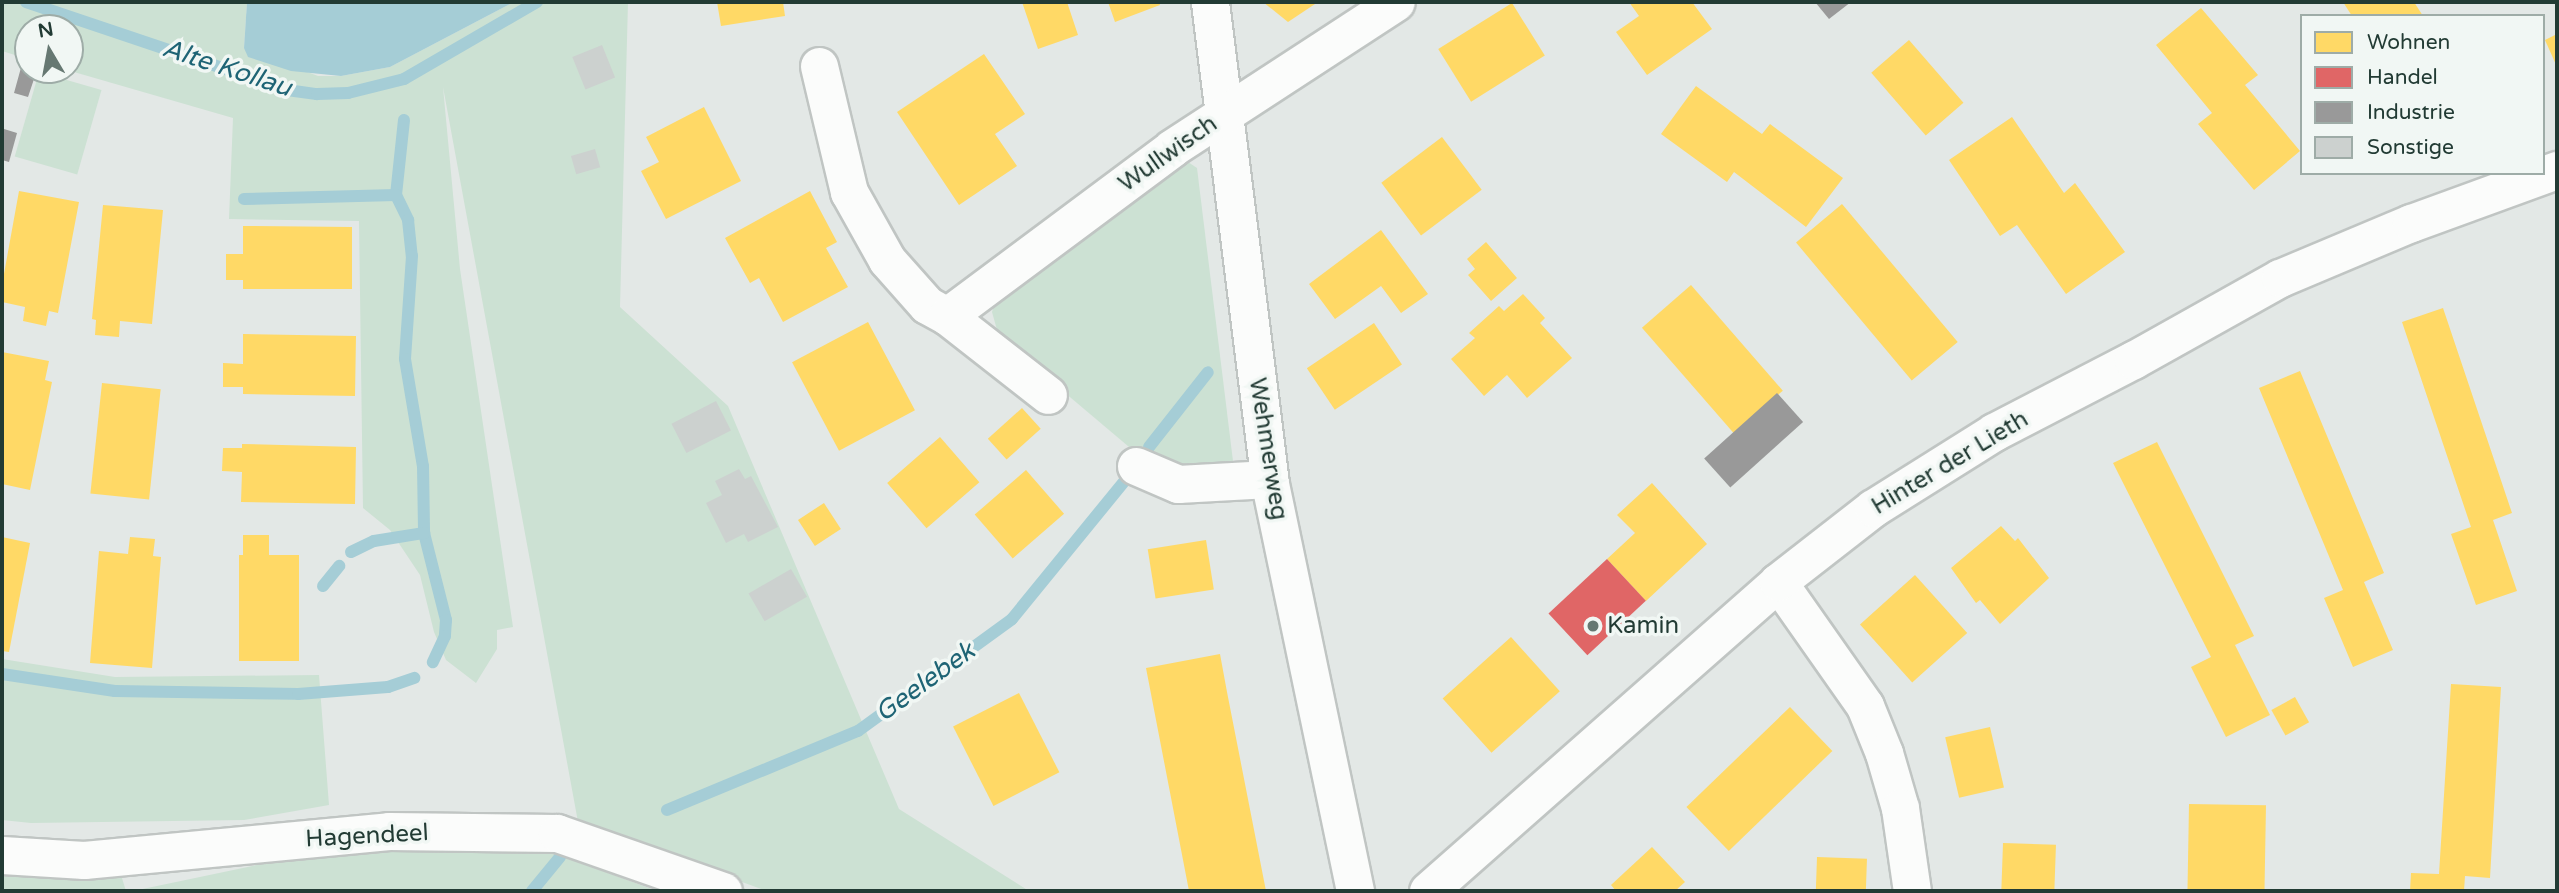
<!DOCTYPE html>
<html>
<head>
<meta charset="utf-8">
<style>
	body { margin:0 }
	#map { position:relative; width:2559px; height:893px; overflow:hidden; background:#e3e8e6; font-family:"Varela Round",sans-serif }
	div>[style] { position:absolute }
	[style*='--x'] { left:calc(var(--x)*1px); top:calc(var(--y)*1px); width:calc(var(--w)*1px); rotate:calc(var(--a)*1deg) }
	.green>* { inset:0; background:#cce1d3; transform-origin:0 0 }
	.water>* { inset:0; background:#a5cdd6 }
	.homes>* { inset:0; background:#ffd966; transform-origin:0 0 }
	.shops>* { inset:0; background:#e06666; transform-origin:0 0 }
	.industry>* { inset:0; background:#999; transform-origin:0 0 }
	.stream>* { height:12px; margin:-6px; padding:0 6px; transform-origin:6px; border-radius:6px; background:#a5cdd6 }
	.building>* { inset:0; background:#ccd1cf; transform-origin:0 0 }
	.roads { filter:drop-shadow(2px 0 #c0c5c3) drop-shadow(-2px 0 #c0c5c3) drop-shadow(0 2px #c0c5c3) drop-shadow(0 -2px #c0c5c3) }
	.street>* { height:37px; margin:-18.5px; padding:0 18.5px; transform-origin:18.5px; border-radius:18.5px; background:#fbfcfb }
	.dots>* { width:19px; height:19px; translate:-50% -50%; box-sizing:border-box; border:4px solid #f1f7f4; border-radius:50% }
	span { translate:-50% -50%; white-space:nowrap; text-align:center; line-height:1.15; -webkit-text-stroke:7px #f1f7f4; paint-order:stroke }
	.street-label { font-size:24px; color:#223b34 }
	.poi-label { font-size:24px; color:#223b34 }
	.left { translate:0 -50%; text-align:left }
	.water-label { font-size:26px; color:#1e6475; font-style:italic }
	.frame { position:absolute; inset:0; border:4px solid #223b34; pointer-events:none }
	.legend { position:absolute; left:2300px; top:14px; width:245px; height:161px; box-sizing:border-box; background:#f1f7f4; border:2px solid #9eaca7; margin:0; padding:9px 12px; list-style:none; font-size:21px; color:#223b34 }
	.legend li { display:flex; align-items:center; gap:14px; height:35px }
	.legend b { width:35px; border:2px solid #9eaca7 }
	.north { position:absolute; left:14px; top:14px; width:70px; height:70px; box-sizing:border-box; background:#f1f7f4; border:2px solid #9eaca7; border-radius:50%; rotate:350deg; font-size:19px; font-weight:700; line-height:28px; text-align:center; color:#223b34 }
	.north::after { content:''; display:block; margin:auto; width:24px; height:32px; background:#667872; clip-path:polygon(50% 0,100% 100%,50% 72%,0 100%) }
</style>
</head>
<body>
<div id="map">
	<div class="green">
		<i style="clip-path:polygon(2px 2px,247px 2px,244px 48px,318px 76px,341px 76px,390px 67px,514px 2px,628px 2px,620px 307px,728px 406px,899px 809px,1029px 891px,767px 891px,578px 822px,443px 87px,460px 269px,513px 627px,497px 630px,497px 649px,476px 683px,446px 660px,434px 632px,420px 575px,390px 530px,363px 508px,359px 221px,229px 219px,233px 118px,67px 70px,70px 70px,70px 28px,28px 28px,28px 59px,2px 51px)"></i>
		<i style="left:39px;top:72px;width:65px;height:88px;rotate:16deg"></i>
		<i style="clip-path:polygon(1188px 162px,1197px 168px,1233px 461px,1224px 466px,1176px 469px,1135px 452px,999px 337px,992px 312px,999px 291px,1176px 164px)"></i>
		<i style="clip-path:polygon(2px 659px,115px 677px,319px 675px,329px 805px,244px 820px,31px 823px,2px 820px)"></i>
		<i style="clip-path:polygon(366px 842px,554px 853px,657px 891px,540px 891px,536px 889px,530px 891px,133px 891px)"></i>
		<i style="clip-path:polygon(2px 872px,121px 875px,126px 891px,2px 891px)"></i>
	</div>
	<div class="water">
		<i style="clip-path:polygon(247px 2px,514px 2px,390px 67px,341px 76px,291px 71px,248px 57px,244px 48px)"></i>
	</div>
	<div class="homes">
		<i style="clip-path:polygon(717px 2px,783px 2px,785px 16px,721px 26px)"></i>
		<i style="clip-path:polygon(1022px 2px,1067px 2px,1078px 35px,1038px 49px)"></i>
		<i style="clip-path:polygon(1108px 2px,1159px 2px,1160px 5px,1115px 22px)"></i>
		<i style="clip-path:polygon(1263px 2px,1318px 2px,1288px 22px)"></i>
		<i style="clip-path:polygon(1629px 2px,1692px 2px,1712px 29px,1647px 75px,1616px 32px,1639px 16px)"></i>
		<i style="clip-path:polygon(2343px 2px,2414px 2px,2423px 16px,2352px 16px)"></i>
		<i style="left:1512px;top:3px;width:62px;height:87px;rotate:58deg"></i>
		<i style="clip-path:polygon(2201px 8px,2258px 75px,2245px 85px,2300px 151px,2254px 190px,2198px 124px,2212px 113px,2156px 45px)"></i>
		<i style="clip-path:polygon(2557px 34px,2557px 67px,2545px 40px)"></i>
		<i style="left:1909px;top:40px;width:83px;height:50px;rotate:49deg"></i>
		<i style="clip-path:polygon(984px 54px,1025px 114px,995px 134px,1017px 166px,959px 205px,897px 112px)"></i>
		<i style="clip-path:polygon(1696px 86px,1762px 134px,1770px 124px,1843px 178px,1806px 227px,1734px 172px,1727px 182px,1661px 134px)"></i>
		<i style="clip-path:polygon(704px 107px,741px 181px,666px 219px,641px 171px,659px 162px,646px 137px)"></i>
		<i style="clip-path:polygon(2012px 117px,2064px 193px,2075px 183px,2125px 252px,2066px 294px,2017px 225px,2000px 236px,1949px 160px)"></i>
		<i style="left:1442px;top:137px;width:66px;height:76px;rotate:53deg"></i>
		<i style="clip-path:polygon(19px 191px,79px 202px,58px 313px,49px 311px,46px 326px,23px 321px,25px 307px,2px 302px,2px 285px)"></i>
		<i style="clip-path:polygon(810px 191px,837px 242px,826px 248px,848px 287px,783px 322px,759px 278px,750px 283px,725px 238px)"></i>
		<i style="left:1842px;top:204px;width:180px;height:60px;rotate:50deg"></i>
		<i style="clip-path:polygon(103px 205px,163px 210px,152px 324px,120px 321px,119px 337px,95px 335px,96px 320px,92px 319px)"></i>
		<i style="clip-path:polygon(243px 226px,352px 227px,352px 289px,243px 289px,243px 280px,226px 280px,226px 254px,243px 254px)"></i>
		<i style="clip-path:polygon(1381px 230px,1428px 294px,1401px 313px,1381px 286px,1335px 319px,1309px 284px)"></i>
		<i style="clip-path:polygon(1486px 242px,1517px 278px,1491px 301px,1468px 275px,1475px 269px,1467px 259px)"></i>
		<i style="left:1691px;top:285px;width:140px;height:65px;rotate:49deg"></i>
		<i style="clip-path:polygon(1523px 294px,1545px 318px,1540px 323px,1572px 358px,1527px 398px,1507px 375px,1484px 396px,1451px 359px,1475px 338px,1469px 333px,1499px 306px,1504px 311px)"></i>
		<i style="clip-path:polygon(2443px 308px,2512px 513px,2493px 520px,2517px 591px,2476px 605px,2451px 534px,2471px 527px,2402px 322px)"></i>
		<i style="left:868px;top:322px;width:100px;height:86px;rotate:62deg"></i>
		<i style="left:1374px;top:323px;width:50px;height:81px;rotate:56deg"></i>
		<i style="clip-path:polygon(243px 334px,356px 336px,355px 396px,243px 394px,243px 387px,223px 387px,223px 363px,243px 364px)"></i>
		<i style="clip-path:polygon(2px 352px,49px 361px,45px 380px,52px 382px,30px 490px,2px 484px)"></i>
		<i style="clip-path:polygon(2300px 371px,2384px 573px,2364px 582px,2393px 650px,2353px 667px,2324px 598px,2343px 590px,2259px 388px)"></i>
		<i style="left:102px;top:383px;width:59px;height:111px;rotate:6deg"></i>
		<i style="left:1022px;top:408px;width:28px;height:46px;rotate:48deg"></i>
		<i style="left:940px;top:437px;width:60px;height:70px;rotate:49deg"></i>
		<i style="clip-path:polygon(2157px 442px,2254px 636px,2235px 645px,2270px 715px,2226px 737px,2191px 667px,2211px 657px,2113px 463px)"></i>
		<i style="clip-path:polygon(242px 444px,356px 447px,355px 504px,241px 502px,242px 472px,222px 471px,223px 448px,242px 448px)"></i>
		<i style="left:1026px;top:470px;width:58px;height:68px;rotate:49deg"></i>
		<i style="clip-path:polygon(1652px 483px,1707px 544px,1646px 601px,1607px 559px,1635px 533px,1617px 515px)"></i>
		<i style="left:824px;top:503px;width:31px;height:31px;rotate:57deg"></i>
		<i style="clip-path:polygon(2001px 526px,2015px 541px,2018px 538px,2049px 578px,2000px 624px,1980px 600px,1976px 603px,1951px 568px)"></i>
		<i style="clip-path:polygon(243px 535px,269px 535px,269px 555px,299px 555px,299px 661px,239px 661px,239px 555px,243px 555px)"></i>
		<i style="clip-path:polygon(2px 537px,30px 543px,9px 652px,2px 651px)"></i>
		<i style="clip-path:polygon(130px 537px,155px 539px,153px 556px,161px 557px,152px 668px,90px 663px,99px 551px,128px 554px)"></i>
		<i style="left:1206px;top:540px;width:50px;height:59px;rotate:81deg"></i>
		<i style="left:1915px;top:575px;width:78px;height:74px;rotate:48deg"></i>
		<i style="left:1511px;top:637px;width:73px;height:92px;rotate:48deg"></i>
		<i style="clip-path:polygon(1220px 654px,1227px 692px,1266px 891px,1189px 891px,1146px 668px)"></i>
		<i style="clip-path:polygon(2451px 684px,2501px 687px,2490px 878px,2465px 876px,2464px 891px,2410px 891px,2411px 873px,2439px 874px)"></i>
		<i style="left:1019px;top:693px;width:89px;height:74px;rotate:63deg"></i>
		<i style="left:2295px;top:697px;width:29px;height:27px;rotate:61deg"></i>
		<i style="left:1790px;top:707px;width:61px;height:144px;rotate:46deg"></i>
		<i style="left:1990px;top:727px;width:62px;height:46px;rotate:77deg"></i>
		<i style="left:2189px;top:804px;width:77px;height:87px;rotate:1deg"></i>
		<i style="left:2003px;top:843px;width:53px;height:48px;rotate:2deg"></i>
		<i style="clip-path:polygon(1652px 847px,1685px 882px,1675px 891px,1616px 891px,1611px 885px)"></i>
		<i style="left:1817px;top:857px;width:50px;height:34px;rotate:2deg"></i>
	</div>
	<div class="shops">
		<i style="left:1607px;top:559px;width:57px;height:80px;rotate:47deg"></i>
	</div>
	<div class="industry">
		<i style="clip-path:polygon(1815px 2px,1851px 2px,1829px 19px)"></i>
		<i style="clip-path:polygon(22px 64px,28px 66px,28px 70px,37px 70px,28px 97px,14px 93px)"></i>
		<i style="clip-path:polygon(4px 129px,17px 133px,9px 162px,2px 160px)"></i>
		<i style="left:1777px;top:393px;width:39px;height:98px;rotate:48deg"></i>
	</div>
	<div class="stream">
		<i style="--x:26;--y:2;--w:275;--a:18.6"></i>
		<i style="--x:287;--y:90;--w:30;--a:8"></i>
		<i style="--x:317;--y:94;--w:31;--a:-2"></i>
		<i style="--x:348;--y:93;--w:58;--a:-14"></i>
		<i style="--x:404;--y:79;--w:154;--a:-30.1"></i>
		<i style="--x:404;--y:120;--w:75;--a:96.1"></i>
		<i style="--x:396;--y:195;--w:28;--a:64"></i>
		<i style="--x:408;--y:220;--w:36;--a:84"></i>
		<i style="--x:412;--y:256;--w:103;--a:93.9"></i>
		<i style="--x:405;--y:359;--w:109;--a:80.5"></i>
		<i style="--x:423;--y:466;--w:67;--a:89.1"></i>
		<i style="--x:424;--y:533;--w:90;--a:75.8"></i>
		<i style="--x:446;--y:620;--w:16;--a:94"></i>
		<i style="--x:445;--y:636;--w:29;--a:115"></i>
		<i style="--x:244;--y:199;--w:152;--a:-1.5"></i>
		<i style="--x:1149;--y:447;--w:95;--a:-51.8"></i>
		<i style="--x:351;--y:552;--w:25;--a:-26"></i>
		<i style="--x:374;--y:541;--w:51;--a:-9.1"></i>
		<i style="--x:323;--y:586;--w:26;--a:-51"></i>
		<i style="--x:2;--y:674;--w:114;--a:8.6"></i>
		<i style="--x:115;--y:691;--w:183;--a:0.9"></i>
		<i style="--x:298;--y:694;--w:90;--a:-4.4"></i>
		<i style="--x:388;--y:687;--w:28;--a:-19"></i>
		<i style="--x:667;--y:810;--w:207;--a:-22.5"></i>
		<i style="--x:858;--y:731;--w:190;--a:-36"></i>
		<i style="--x:1012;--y:619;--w:182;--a:-50.8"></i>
		<i style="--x:532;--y:891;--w:44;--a:-50.5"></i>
	</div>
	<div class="building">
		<i style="left:602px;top:45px;width:35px;height:32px;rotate:68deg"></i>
		<i style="left:595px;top:149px;width:19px;height:25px;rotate:74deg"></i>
		<i style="left:716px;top:401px;width:33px;height:50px;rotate:63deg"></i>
		<i style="clip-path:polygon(739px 469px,745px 479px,751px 476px,778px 527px,748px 542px,744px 534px,726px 543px,706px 503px,722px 495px,715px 481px)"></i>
		<i style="left:791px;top:569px;width:32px;height:49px;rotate:60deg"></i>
	</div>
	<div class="roads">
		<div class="street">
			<i style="--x:1210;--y:2;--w:481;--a:82.9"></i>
			<i style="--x:1269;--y:479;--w:421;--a:78.2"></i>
			<i style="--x:819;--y:66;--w:130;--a:76.6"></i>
			<i style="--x:849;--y:192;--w:78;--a:60.8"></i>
			<i style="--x:887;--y:260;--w:60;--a:48.4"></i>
			<i style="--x:927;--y:305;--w:23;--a:29"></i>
			<i style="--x:947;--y:316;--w:128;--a:38"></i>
			<i style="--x:947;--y:316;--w:281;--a:-36.7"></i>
			<i style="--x:1172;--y:148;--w:267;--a:-33.1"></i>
			<i style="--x:1136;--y:466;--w:46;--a:23.2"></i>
			<i style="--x:1178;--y:484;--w:91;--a:-3.1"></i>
			<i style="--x:1778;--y:582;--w:151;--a:54.9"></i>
			<i style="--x:1865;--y:706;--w:51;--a:68"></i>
			<i style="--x:1884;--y:753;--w:57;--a:73.8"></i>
			<i style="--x:1900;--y:808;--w:84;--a:81.8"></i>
			<i style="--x:2;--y:855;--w:82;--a:3.5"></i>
			<i style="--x:84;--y:860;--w:306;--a:-5.4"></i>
			<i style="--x:389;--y:831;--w:168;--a:0.7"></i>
			<i style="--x:557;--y:833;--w:176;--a:19.3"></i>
			<i style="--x:1428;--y:891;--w:467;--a:-41.4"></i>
			<i style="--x:1778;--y:582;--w:120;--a:-37.9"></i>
			<i style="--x:1873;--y:508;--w:143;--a:-32.1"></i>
			<i style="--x:1994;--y:432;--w:157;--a:-27.4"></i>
			<i style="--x:2133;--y:360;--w:168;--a:-29.2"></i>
			<i style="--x:2280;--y:278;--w:142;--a:-22.8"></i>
			<i style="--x:2411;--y:223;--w:155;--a:-20"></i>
		</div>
	</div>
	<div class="dots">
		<i style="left:1593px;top:626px;background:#667872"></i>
	</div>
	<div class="street-label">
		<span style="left:1168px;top:154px;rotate:-35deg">Wullwisch</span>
		<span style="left:1268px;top:449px;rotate:81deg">Wehmerweg</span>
		<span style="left:1950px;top:463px;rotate:-31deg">Hinter der Lieth</span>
		<span style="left:367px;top:836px;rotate:-3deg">Hagendeel</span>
	</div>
	<div class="poi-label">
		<span class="left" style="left:1607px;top:626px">Kamin</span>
	</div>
	<div class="water-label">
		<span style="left:227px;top:68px;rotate:18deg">Alte Kollau</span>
		<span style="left:925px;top:682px;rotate:-36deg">Geelebek</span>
	</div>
	<div class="frame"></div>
	<ul class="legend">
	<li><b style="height:19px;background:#ffd966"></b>Wohnen</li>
	<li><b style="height:19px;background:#e06666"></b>Handel</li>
	<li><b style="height:19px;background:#999"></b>Industrie</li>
	<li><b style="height:19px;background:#ccd1cf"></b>Sonstige</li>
	</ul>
	<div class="north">N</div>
</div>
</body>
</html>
